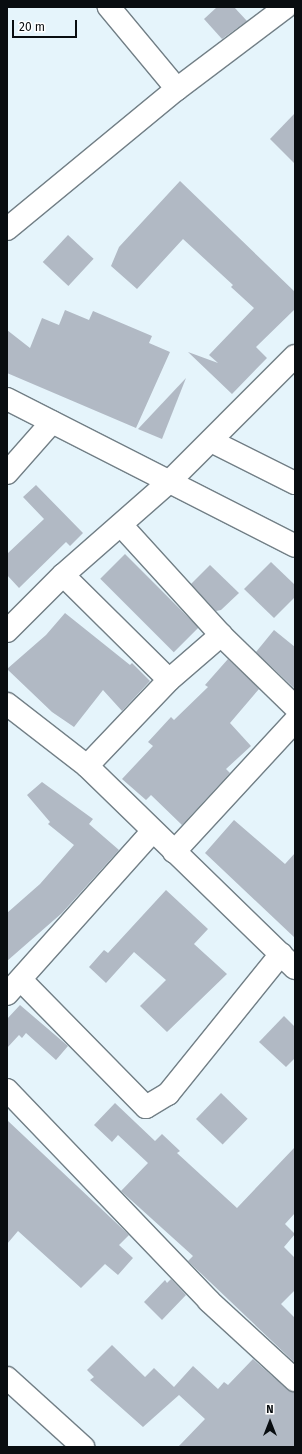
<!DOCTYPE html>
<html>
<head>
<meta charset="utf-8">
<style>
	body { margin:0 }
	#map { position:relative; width:302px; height:1454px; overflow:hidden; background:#e5f4fb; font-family:"Fira Sans",sans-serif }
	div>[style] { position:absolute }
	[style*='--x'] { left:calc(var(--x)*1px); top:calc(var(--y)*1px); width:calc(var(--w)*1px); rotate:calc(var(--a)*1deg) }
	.building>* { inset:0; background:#b1b9c4; transform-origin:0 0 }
	.roads { filter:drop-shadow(1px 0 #727f86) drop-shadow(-1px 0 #727f86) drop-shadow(0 1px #727f86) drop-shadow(0 -1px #727f86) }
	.minor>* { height:22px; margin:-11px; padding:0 11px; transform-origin:11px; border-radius:11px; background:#fff }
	span { translate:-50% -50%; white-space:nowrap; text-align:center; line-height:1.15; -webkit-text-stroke:3px #fff; paint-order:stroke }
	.frame { position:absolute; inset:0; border:8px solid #090d10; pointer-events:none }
	.north { position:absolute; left:250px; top:1402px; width:40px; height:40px; -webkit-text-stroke:3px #fff; paint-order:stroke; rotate:0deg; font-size:11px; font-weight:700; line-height:16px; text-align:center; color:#090d10 }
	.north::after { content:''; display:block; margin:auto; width:14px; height:18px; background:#090d10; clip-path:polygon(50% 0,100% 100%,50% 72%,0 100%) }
	.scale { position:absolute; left:12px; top:20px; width:65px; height:18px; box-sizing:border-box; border:2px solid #090d10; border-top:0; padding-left:5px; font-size:12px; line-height:14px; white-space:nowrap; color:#090d10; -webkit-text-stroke:3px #fff; paint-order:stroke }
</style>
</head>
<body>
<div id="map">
	<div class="building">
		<i style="clip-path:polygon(217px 7px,234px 7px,247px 21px,222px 39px,204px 19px)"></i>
		<i style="clip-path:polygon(295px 113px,295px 164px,270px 139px)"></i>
		<i style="clip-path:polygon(180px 181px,295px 292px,295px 309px,256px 347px,267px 358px,232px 394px,188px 352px,218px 363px,209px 355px,254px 308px,231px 287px,233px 285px,183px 239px,137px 289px,111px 266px,119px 247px)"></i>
		<i style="left:68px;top:235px;width:35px;height:37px;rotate:43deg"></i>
		<i style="clip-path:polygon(65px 310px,89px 320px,93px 311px,152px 336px,149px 343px,170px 352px,136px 428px,7px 373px,7px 330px,30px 348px,42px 318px,59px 325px)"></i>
		<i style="clip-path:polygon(186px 378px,162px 439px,138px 429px)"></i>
		<i style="clip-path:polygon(36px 485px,83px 533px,70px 546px,66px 542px,19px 588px,7px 575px,7px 554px,44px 519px,23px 497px)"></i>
		<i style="left:125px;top:554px;width:104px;height:35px;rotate:45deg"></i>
		<i style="clip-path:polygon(271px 562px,295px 585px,295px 597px,274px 618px,244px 589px)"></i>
		<i style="clip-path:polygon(210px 565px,239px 593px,221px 610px,216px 611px,191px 584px)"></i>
		<i style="clip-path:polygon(65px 613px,130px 665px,132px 663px,150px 681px,122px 711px,103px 690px,74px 727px,52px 712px,7px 669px,46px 635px)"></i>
		<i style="clip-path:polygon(274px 630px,295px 647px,295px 689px,256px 652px)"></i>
		<i style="clip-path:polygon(228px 659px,259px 689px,230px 723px,251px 746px,226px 769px,230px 773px,182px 825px,151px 795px,146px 800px,122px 779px,153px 746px,148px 742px,171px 717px,174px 720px,208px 687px,205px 685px)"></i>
		<i style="clip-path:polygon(42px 782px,93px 819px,89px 824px,119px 850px,62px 913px,7px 961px,7px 913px,40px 884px,74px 845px,48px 824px,50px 822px,27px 795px)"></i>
		<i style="clip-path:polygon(234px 820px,285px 864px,295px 853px,295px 938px,205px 853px)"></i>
		<i style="clip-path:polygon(166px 890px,208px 929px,194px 944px,227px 974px,167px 1032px,140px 1006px,166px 980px,134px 952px,106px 983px,89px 967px,104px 950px,108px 953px)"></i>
		<i style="clip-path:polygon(20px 1005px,68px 1046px,56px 1060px,26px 1033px,22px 1038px,19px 1035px,7px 1048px,7px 1019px)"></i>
		<i style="clip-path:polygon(284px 1016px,295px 1027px,295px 1058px,286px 1067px,259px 1042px)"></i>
		<i style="left:221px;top:1093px;width:37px;height:36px;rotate:44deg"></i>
		<i style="clip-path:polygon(115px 1103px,155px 1141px,162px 1134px,180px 1151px,177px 1153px,237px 1208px,295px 1147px,295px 1213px,285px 1224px,295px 1234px,284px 1247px,295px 1258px,295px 1290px,281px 1304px,295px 1318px,295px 1363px,188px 1261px,193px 1256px,121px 1191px,148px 1163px,118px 1135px,112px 1142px,94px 1125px)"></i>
		<i style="clip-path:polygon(7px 1120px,129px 1235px,119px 1245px,133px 1258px,118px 1275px,105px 1264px,81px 1288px,18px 1231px,7px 1244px)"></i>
		<i style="clip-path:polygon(171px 1279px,186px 1295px,162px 1320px,144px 1302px,165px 1280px,167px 1283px)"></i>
		<i style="clip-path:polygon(112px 1345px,145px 1377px,154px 1368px,174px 1387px,193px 1366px,218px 1389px,224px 1382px,228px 1385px,253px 1359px,287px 1389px,295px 1392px,295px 1447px,178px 1447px,205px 1419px,179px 1395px,143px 1427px,90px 1380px,94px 1377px,87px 1370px)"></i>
	</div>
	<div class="roads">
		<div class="minor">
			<i style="--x:177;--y:89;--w:136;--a:-37"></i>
			<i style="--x:7;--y:229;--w:220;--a:-39.5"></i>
			<i style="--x:177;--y:89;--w:107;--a:-129.7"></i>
			<i style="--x:7;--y:399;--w:323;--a:27"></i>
			<i style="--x:211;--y:441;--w:94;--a:26.6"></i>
			<i style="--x:7;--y:473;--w:68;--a:-48.6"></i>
			<i style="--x:121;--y:525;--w:149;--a:47.7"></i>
			<i style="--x:221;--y:635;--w:103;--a:44.2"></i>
			<i style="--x:63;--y:575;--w:149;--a:44.7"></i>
			<i style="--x:7;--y:631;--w:79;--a:-45"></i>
			<i style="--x:63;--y:575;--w:141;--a:-41.3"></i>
			<i style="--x:169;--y:482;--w:178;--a:-45"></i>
			<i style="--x:7;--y:704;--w:101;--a:37.8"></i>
			<i style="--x:87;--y:766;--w:290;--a:44.2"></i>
			<i style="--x:87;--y:766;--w:119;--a:-46.4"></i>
			<i style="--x:169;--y:680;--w:69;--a:-40.9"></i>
			<i style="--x:174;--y:852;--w:178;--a:-47.3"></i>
			<i style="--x:21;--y:980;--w:178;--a:45.5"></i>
			<i style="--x:146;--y:1107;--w:26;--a:-31"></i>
			<i style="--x:168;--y:1094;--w:180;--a:-51.1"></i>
			<i style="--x:7;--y:994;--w:217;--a:-48.2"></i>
			<i style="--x:7;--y:1090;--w:292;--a:46.2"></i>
			<i style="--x:209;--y:1301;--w:117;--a:42.6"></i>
			<i style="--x:7;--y:1378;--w:103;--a:42.2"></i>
		</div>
	</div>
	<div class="frame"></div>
	<div class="north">N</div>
	<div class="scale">20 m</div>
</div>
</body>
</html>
